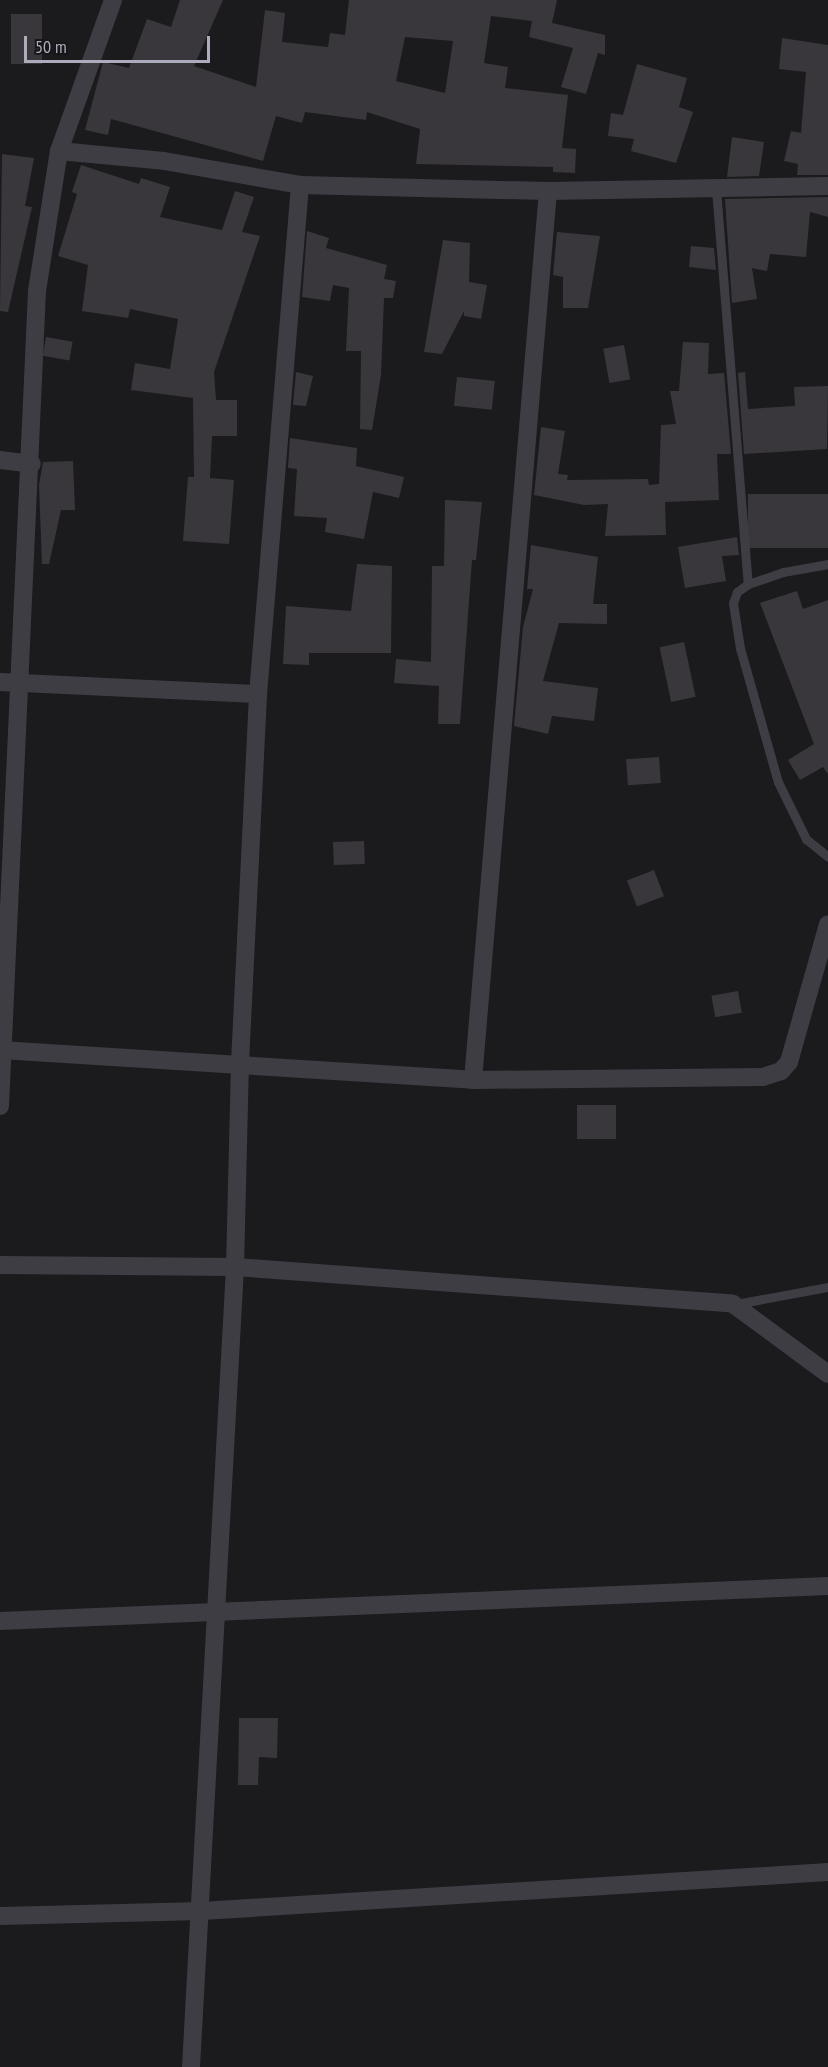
<!DOCTYPE html>
<html>
<head>
<meta charset="utf-8">
<style>
	body { margin:0 }
	#map { position:relative; width:828px; height:2067px; overflow:hidden; background:#1b1a1d; font-family:"PT Sans Narrow",sans-serif }
	div>[style] { position:absolute }
	[style*='--x'] { left:calc(var(--x)*1px); top:calc(var(--y)*1px); width:calc(var(--w)*1px); rotate:calc(var(--a)*1deg) }
	.building>* { inset:0; background:#39373c; transform-origin:0 0 }
	.service>* { height:9px; margin:-4.5px; padding:0 4.5px; transform-origin:4.5px; border-radius:4.5px; background:#3e3d44 }
	.minor>* { height:18px; margin:-9px; padding:0 9px; transform-origin:9px; border-radius:9px; background:#3e3d44 }
	span { translate:-50% -50%; white-space:nowrap; text-align:center; line-height:1.15; -webkit-text-stroke:4.5px #161518; paint-order:stroke }
	.scale { position:absolute; left:24px; top:36px; width:186px; height:27px; box-sizing:border-box; border:3px solid #adacbd; border-top:0; padding-left:8px; font-size:18px; line-height:21px; white-space:nowrap; color:#adacbd; -webkit-text-stroke:4px #161518; paint-order:stroke }
</style>
</head>
<body>
<div id="map">
	<div class="building">
		<i style="clip-path:polygon(evenodd,180px 0,223px 0,194px 66px,256px 87px,265px 10px,285px 13px,282px 42px,328px 47px,330px 33px,345px 35px,349px 0,557px 0,552px 23px,605px 35px,605px 55px,598px 53px,586px 94px,561px 87px,573px 48px,529px 37px,532px 21px,491px 16px,484px 63px,508px 67px,505px 88px,568px 95px,562px 148px,576px 149px,575px 173px,553px 172px,553px 167px,416px 164px,420px 129px,367px 112px,366px 120px,305px 112px,302px 123px,276px 116px,263px 161px,111px 119px,108px 135px,85px 130px,103px 62px,129px 68px,147px 19px,171px 27px,180px 0,405px 37px,453px 41px,445px 93px,396px 81px,405px 37px)"></i>
		<i style="left:11px;top:14px;width:31px;height:50px"></i>
		<i style="clip-path:polygon(782px 38px,828px 45px,828px 175px,797px 175px,798px 164px,784px 161px,791px 131px,801px 133px,806px 72px,779px 69px)"></i>
		<i style="clip-path:polygon(637px 64px,687px 78px,679px 107px,693px 112px,676px 163px,631px 151px,634px 139px,608px 136px,611px 113px,623px 115px)"></i>
		<i style="clip-path:polygon(732px 137px,764px 142px,759px 176px,727px 177px)"></i>
		<i style="clip-path:polygon(2px 154px,34px 158px,25px 206px,32px 207px,8px 312px,0 311px)"></i>
		<i style="clip-path:polygon(81px 165px,139px 184px,141px 178px,170px 187px,160px 217px,222px 230px,235px 191px,254px 197px,242px 232px,260px 236px,214px 372px,216px 400px,237px 400px,237px 436px,212px 436px,210px 478px,198px 477px,234px 480px,229px 544px,183px 541px,188px 477px,194px 477px,193px 398px,131px 390px,135px 363px,170px 369px,178px 319px,130px 309px,128px 318px,82px 311px,88px 265px,58px 256px,77px 194px,72px 192px)"></i>
		<i style="clip-path:polygon(828px 197px,828px 217px,810px 212px,806px 257px,770px 254px,767px 271px,752px 268px,757px 299px,732px 303px,725px 199px)"></i>
		<i style="clip-path:polygon(307px 231px,329px 238px,326px 248px,387px 265px,384px 279px,396px 281px,393px 298px,384px 298px,381px 375px,372px 430px,360px 429px,361px 351px,346px 351px,349px 288px,333px 285px,330px 301px,302px 297px)"></i>
		<i style="clip-path:polygon(557px 232px,600px 236px,588px 308px,563px 308px,563px 277px,553px 275px)"></i>
		<i style="clip-path:polygon(443px 240px,470px 243px,469px 282px,487px 285px,481px 319px,464px 316px,464px 311px,442px 354px,424px 352px)"></i>
		<i style="clip-path:polygon(691px 246px,714px 248px,716px 270px,689px 267px)"></i>
		<i style="left:46px;top:337px;width:27px;height:19px;rotate:10deg"></i>
		<i style="clip-path:polygon(683px 342px,709px 343px,708px 374px,724px 373px,731px 454px,717px 454px,719px 500px,665px 502px,666px 535px,605px 536px,608px 504px,584px 505px,534px 495px,541px 427px,565px 431px,558px 474px,568px 475px,567px 480px,648px 479px,649px 485px,659px 484px,661px 425px,676px 424px,670px 391px,679px 391px)"></i>
		<i style="left:624px;top:345px;width:35px;height:21px;rotate:80deg"></i>
		<i style="clip-path:polygon(296px 372px,313px 376px,306px 406px,293px 405px)"></i>
		<i style="clip-path:polygon(745px 372px,748px 409px,795px 406px,794px 387px,828px 386px,827px 449px,744px 454px,738px 373px)"></i>
		<i style="left:457px;top:377px;width:38px;height:29px;rotate:6deg"></i>
		<i style="clip-path:polygon(290px 438px,357px 448px,356px 466px,404px 477px,399px 498px,373px 492px,364px 539px,325px 532px,327px 518px,294px 516px,297px 469px,288px 468px)"></i>
		<i style="clip-path:polygon(73px 461px,75px 510px,61px 510px,49px 564px,42px 564px,39px 485px,43px 462px)"></i>
		<i style="left:828px;top:494px;width:54px;height:80px;rotate:90deg"></i>
		<i style="clip-path:polygon(445px 500px,482px 502px,476px 560px,472px 560px,460px 724px,438px 724px,439px 686px,394px 683px,396px 659px,431px 662px,432px 566px,444px 566px)"></i>
		<i style="clip-path:polygon(737px 537px,739px 555px,722px 556px,726px 581px,685px 588px,678px 547px)"></i>
		<i style="clip-path:polygon(531px 545px,598px 557px,593px 604px,607px 604px,607px 624px,559px 623px,543px 681px,598px 688px,594px 721px,552px 716px,548px 734px,514px 726px,523px 627px,533px 589px,527px 589px)"></i>
		<i style="clip-path:polygon(357px 564px,392px 566px,391px 653px,309px 653px,309px 665px,283px 664px,286px 606px,351px 611px)"></i>
		<i style="clip-path:polygon(797px 591px,803px 609px,828px 600px,828px 774px,823px 767px,800px 780px,788px 760px,814px 744px,760px 603px)"></i>
		<i style="left:684px;top:642px;width:56px;height:25px;rotate:78deg"></i>
		<i style="left:659px;top:757px;width:26px;height:33px;rotate:86deg"></i>
		<i style="left:364px;top:841px;width:23px;height:31px;rotate:88deg"></i>
		<i style="left:654px;top:870px;width:28px;height:29px;rotate:69deg"></i>
		<i style="left:738px;top:991px;width:22px;height:27px;rotate:80deg"></i>
		<i style="left:577px;top:1105px;width:39px;height:34px"></i>
		<i style="clip-path:polygon(239px 1718px,278px 1718px,277px 1758px,259px 1757px,258px 1785px,238px 1785px)"></i>
	</div>
	<div class="service">
		<i style="--x:716;--y:189;--w:396;--a:85.4"></i>
		<i style="--x:828;--y:564;--w:46;--a:169.9"></i>
		<i style="--x:783;--y:572;--w:37;--a:161"></i>
		<i style="--x:748;--y:584;--w:14;--a:144"></i>
		<i style="--x:737;--y:592;--w:12;--a:110"></i>
		<i style="--x:733;--y:603;--w:46;--a:81.2"></i>
		<i style="--x:740;--y:648;--w:139;--a:74.2"></i>
		<i style="--x:778;--y:782;--w:64;--a:63.8"></i>
		<i style="--x:806;--y:839;--w:28;--a:39"></i>
		<i style="--x:736;--y:1304;--w:94;--a:-10.5"></i>
	</div>
	<div class="minor">
		<i style="--x:59;--y:151;--w:105;--a:5.4"></i>
		<i style="--x:164;--y:161;--w:138;--a:10"></i>
		<i style="--x:300;--y:185;--w:248;--a:1.4"></i>
		<i style="--x:548;--y:191;--w:280;--a:-1"></i>
		<i style="--x:0;--y:460;--w:32;--a:7"></i>
		<i style="--x:0;--y:682;--w:258;--a:2.7"></i>
		<i style="--x:0;--y:1050;--w:474;--a:3.6"></i>
		<i style="--x:473;--y:1080;--w:290;--a:-0.6"></i>
		<i style="--x:763;--y:1077;--w:19;--a:-18"></i>
		<i style="--x:781;--y:1071;--w:12;--a:-48"></i>
		<i style="--x:789;--y:1062;--w:143;--a:-74.2"></i>
		<i style="--x:473;--y:1080;--w:892;--a:-85.18"></i>
		<i style="--x:0;--y:1106;--w:816;--a:-87.4"></i>
		<i style="--x:37;--y:291;--w:142;--a:-81.1"></i>
		<i style="--x:59;--y:151;--w:160;--a:-70.3"></i>
		<i style="--x:0;--y:1265;--w:235;--a:0.5"></i>
		<i style="--x:235;--y:1267;--w:499;--a:4.2"></i>
		<i style="--x:733;--y:1304;--w:118;--a:36.4"></i>
		<i style="--x:0;--y:1621;--w:829;--a:-2.42"></i>
		<i style="--x:0;--y:1916;--w:202;--a:-1.4"></i>
		<i style="--x:202;--y:1911;--w:627;--a:-3.56"></i>
		<i style="--x:191;--y:2067;--w:801;--a:-86.85"></i>
		<i style="--x:235;--y:1267;--w:204;--a:-88.6"></i>
		<i style="--x:240;--y:1063;--w:369;--a:-87.2"></i>
		<i style="--x:258;--y:694;--w:511;--a:-85.28"></i>
	</div>
	<div class="scale">50 m</div>
</div>
</body>
</html>
